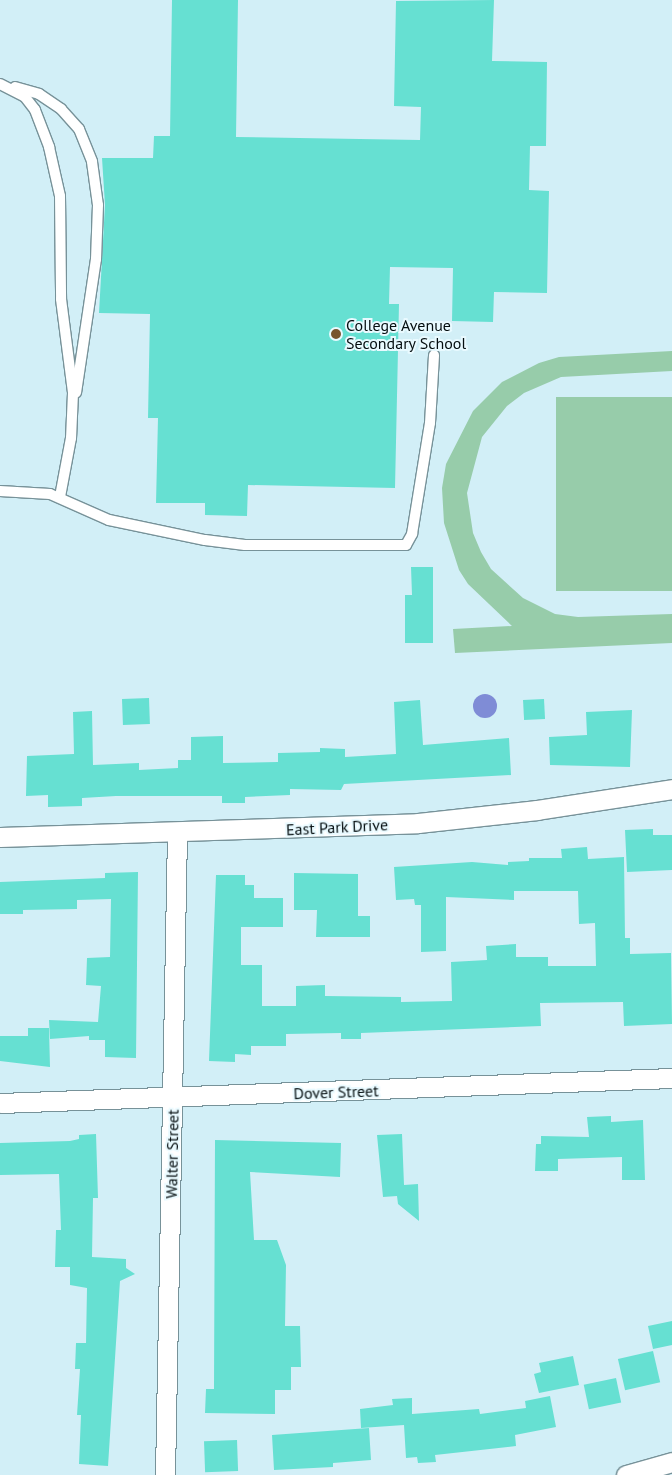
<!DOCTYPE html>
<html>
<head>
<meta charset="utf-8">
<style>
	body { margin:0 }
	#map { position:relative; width:672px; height:1475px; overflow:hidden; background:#d2eff7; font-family:"PT Sans",sans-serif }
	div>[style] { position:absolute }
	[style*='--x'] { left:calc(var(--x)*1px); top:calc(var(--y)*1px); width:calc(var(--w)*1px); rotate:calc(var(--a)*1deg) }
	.green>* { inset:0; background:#97ccaa; transform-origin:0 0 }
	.water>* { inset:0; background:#7f8cd6 }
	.round { border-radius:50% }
	.building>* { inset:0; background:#66e0d2; transform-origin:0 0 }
	.roads { filter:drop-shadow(1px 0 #779299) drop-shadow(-1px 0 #779299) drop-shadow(0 1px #779299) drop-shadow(0 -1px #779299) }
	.lane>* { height:10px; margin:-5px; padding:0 5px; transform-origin:5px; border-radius:5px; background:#fff }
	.street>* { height:19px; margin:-9.5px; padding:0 9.5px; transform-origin:9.5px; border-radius:9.5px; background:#fff }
	.dots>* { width:14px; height:14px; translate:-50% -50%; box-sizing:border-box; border:2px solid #e9faff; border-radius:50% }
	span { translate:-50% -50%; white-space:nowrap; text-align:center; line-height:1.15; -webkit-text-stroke:4px #e9faff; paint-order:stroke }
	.poi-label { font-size:16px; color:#050e10 }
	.left { translate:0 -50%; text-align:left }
	.street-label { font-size:16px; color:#050e10 }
</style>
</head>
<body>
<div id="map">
	<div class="green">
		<i style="clip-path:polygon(672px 351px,672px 371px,561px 377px,524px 393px,507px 406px,482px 437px,467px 493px,473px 533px,481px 552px,491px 569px,523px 598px,555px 614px,578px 617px,672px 614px,672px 643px,455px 653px,453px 629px,512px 626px,468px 584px,459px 570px,444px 523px,442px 488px,446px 464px,473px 411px,502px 382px,539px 363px,559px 357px)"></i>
		<i style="left:672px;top:397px;width:194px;height:116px;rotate:90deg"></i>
	</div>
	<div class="water">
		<i class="round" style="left:473px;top:694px;width:24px;height:24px"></i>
	</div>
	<div class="building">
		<i style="clip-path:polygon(172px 0,238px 0,236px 137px,420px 140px,421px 107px,394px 106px,396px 1px,494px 0,492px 61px,547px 62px,546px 146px,530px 146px,529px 190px,549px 191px,547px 293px,494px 292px,493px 322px,452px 321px,453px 268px,390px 267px,389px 304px,399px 304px,395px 488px,248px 485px,247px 516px,205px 515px,205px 503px,156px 503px,158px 418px,148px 418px,150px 314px,99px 313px,105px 205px,102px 158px,153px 158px,154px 136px,170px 136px)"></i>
		<i style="clip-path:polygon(411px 567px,433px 567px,433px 643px,405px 643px,405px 595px,412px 595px)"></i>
		<i style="left:149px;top:698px;width:26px;height:27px;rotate:88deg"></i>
		<i style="left:544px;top:699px;width:20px;height:21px;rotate:87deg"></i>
		<i style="clip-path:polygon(420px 700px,423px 745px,509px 738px,511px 775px,344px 784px,341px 790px,290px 789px,290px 795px,245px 797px,245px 803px,222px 803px,222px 796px,116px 796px,82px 798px,82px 806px,48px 807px,48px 795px,26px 796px,27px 756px,74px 754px,73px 712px,92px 711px,93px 765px,139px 763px,139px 770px,178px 768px,178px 760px,191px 760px,191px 737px,223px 736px,223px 763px,278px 762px,278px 753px,320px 752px,320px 748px,345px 749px,345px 757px,396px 754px,394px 702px)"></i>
		<i style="clip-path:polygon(632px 710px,630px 767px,550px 765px,549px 737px,587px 735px,586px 712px)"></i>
		<i style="clip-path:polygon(653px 829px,653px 835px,672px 835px,672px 870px,627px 872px,625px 830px)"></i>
		<i style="clip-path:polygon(587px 847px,588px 859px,624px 857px,625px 938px,630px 938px,630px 954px,671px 953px,672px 1024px,624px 1026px,623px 1002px,540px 1003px,541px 1026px,361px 1033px,361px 1039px,341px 1039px,341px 1033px,286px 1034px,286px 1046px,251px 1046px,251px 1055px,235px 1054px,235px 1062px,209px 1061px,216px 875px,245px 875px,245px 885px,254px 885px,254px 898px,283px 898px,283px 927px,241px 927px,241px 965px,262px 965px,262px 1006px,296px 1006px,296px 986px,325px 985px,325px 996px,401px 997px,401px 1002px,452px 1001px,451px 962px,487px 960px,486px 946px,516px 944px,516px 957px,548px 957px,548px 966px,596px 966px,595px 923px,579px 924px,578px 891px,514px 891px,514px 900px,446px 897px,446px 951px,421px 952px,421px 905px,415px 905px,414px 899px,396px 900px,394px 867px,472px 862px,508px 865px,508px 862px,529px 861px,529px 858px,562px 858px,561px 849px)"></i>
		<i style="clip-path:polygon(138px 872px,136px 1058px,105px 1057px,105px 1040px,89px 1040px,89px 1036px,50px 1039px,49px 1020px,98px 1022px,101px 986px,86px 985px,87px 958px,110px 957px,111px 899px,77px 900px,77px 909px,23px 910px,23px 914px,0 914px,0 882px,105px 878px,105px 873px)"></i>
		<i style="clip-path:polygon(294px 873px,358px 874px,358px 916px,370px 916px,370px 937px,316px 937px,317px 910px,294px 910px)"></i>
		<i style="clip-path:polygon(28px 1028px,49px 1028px,50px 1067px,0 1061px,0 1036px,28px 1036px)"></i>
		<i style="clip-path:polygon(611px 1116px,611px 1122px,643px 1120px,645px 1180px,622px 1180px,622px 1157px,558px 1159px,558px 1171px,535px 1171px,536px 1144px,541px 1144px,541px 1136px,589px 1137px,587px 1117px)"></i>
		<i style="clip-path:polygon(96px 1134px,98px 1198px,93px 1198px,92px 1257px,126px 1259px,126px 1268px,135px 1274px,120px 1281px,108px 1466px,79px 1464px,81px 1415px,77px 1415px,80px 1369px,75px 1369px,76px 1343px,86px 1343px,87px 1288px,70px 1285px,70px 1267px,55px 1267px,56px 1230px,61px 1230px,59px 1174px,0 1175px,0 1143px,70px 1141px,79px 1139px,79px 1135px)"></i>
		<i style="clip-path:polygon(402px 1134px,404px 1185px,418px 1184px,419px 1221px,398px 1204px,397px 1196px,383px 1197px,377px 1135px)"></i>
		<i style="clip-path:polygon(215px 1140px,341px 1143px,340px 1177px,250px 1172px,254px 1240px,277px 1240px,286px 1265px,285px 1326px,300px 1326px,301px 1367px,291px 1367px,291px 1390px,275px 1390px,275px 1414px,205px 1413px,206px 1389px,214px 1389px)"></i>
		<i style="clip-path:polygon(672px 1321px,672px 1345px,653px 1349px,648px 1326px)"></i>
		<i style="left:653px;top:1351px;width:32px;height:36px;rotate:77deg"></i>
		<i style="clip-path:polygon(573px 1356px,579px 1385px,539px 1393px,534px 1374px,541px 1372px,539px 1363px)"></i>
		<i style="left:616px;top:1378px;width:25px;height:33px;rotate:78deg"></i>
		<i style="clip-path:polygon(550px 1396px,556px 1427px,515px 1435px,516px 1446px,435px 1455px,436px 1462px,418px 1463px,417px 1457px,406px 1458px,404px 1425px,361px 1428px,360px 1409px,393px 1405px,392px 1399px,412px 1398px,412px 1414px,479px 1409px,480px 1414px,526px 1408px,525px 1401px)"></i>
		<i style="clip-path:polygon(369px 1428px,371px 1460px,333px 1463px,333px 1467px,274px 1470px,272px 1435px)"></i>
		<i style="left:237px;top:1440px;width:31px;height:33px;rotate:88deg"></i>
	</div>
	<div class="roads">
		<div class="lane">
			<i style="--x:0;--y:84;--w:28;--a:27"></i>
			<i style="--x:25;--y:97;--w:16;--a:52"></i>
			<i style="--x:35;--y:110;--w:40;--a:69"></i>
			<i style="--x:49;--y:147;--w:50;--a:77.3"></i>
			<i style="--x:60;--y:196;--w:103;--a:89.4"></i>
			<i style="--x:61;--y:299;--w:95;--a:82.7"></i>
			<i style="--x:73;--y:393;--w:45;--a:92.5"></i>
			<i style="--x:71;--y:438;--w:60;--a:100.6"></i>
			<i style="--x:15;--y:87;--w:25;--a:16"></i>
			<i style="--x:39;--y:94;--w:27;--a:34"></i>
			<i style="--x:61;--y:109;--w:27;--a:48"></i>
			<i style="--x:79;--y:129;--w:35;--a:68"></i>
			<i style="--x:92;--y:162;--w:43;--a:82.1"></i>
			<i style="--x:98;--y:205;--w:54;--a:92.1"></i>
			<i style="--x:96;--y:259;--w:135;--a:98.5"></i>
			<i style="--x:0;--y:491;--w:50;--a:3.4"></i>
			<i style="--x:50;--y:494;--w:64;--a:23.8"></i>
			<i style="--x:109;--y:520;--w:98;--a:11.8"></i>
			<i style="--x:205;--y:540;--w:40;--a:7.1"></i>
			<i style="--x:245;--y:545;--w:161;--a:0"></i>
			<i style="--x:406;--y:545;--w:13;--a:-61"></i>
			<i style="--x:412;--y:534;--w:112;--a:-80.8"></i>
			<i style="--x:430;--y:423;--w:68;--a:-86.6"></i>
		</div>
		<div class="street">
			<i style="--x:0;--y:837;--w:418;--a:-1.9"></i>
			<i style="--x:418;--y:823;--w:120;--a:-6.2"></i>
			<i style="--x:537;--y:810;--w:137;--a:-8.8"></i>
			<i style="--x:0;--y:1103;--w:672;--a:-2.13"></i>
			<i style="--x:165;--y:1475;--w:642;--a:-88.93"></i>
			<i style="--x:626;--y:1475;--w:48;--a:-15.8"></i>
		</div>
	</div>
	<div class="dots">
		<i style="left:336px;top:334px;background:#78542e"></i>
	</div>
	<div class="poi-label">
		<span class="left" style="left:346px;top:334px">College Avenue<br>Secondary School</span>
	</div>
	<div class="street-label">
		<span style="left:337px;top:827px;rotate:-3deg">East Park Drive</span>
		<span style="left:336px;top:1092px;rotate:-2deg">Dover Street</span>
		<span style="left:172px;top:1154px;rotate:-89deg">Walter Street</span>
	</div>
</div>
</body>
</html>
